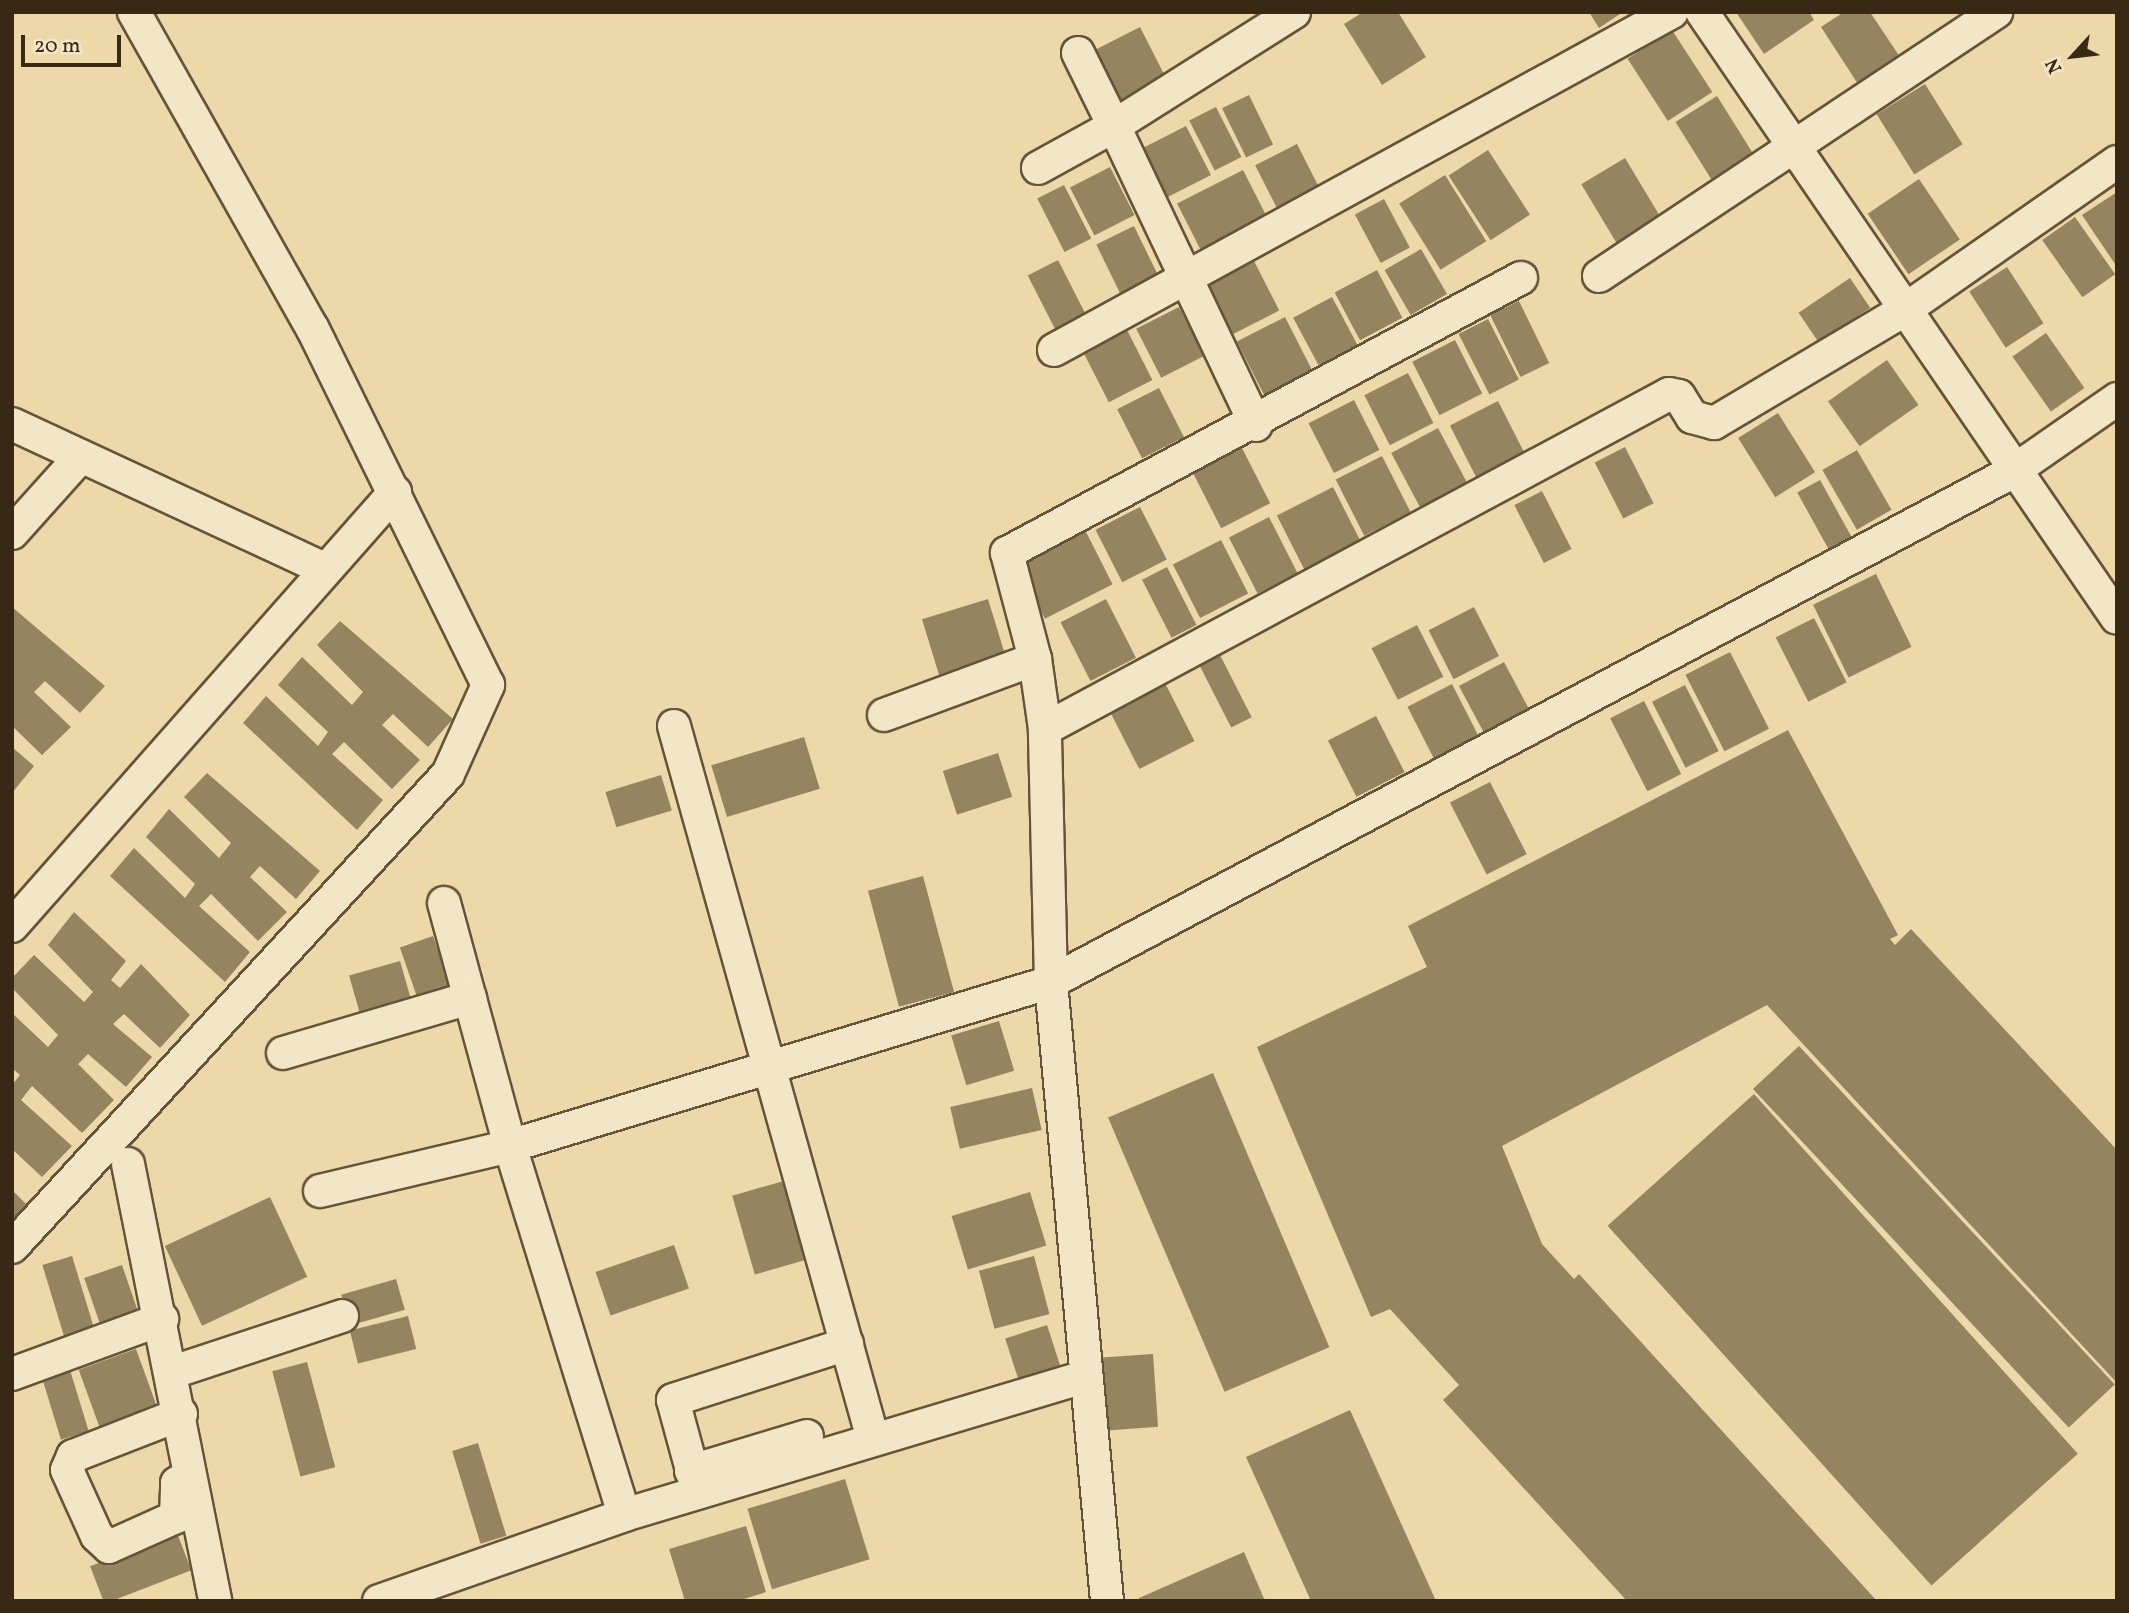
<!DOCTYPE html>
<html>
<head>
<meta charset="utf-8">
<style>
	body { margin:0 }
	#map { position:relative; width:2129px; height:1613px; overflow:hidden; background:#edd8a9; font-family:Vollkorn,serif }
	div>[style] { position:absolute }
	[style*='--x'] { left:calc(var(--x)*1px); top:calc(var(--y)*1px); width:calc(var(--w)*1px); rotate:calc(var(--a)*1deg) }
	.building>* { inset:0; background:#968461; transform-origin:0 0 }
	.roads { filter:drop-shadow(2px 0 #655439) drop-shadow(-2px 0 #655439) drop-shadow(0 2px #655439) drop-shadow(0 -2px #655439) }
	.street>* { height:32px; margin:-16px; padding:0 16px; transform-origin:16px; border-radius:16px; background:#f3e6c7 }
	span { translate:-50% -50%; white-space:nowrap; text-align:center; line-height:1.15; -webkit-text-stroke:5px #f3e6c7; paint-order:stroke }
	.frame { position:absolute; inset:0; border:14px solid #382814; pointer-events:none }
	.north { position:absolute; left:2038px; top:21px; width:70px; height:70px; -webkit-text-stroke:5px #f3e6c7; paint-order:stroke; rotate:243deg; font-size:19px; font-weight:700; line-height:28px; text-align:center; color:#382814 }
	.north::after { content:''; display:block; margin:auto; width:24px; height:32px; background:#382814; clip-path:polygon(50% 0,100% 100%,50% 72%,0 100%) }
	.scale { position:absolute; left:21px; top:35px; width:100px; height:32px; box-sizing:border-box; border:4px solid #382814; border-top:0; padding-left:9px; font-size:21px; line-height:24px; white-space:nowrap; color:#382814; -webkit-text-stroke:5px #f3e6c7; paint-order:stroke }
</style>
</head>
<body>
<div id="map">
	<div class="building">
		<i style="clip-path:polygon(1363px 12px,1398px 12px,1426px 57px,1382px 85px,1344px 24px)"></i>
		<i style="clip-path:polygon(1589px 12px,1623px 12px,1599px 28px)"></i>
		<i style="clip-path:polygon(1736px 12px,1809px 12px,1814px 20px,1764px 54px)"></i>
		<i style="clip-path:polygon(1844px 12px,1870px 12px,1900px 57px,1858px 84px,1821px 27px)"></i>
		<i style="left:1140px;top:27px;width:60px;height:55px;rotate:63deg"></i>
		<i style="left:1672px;top:30px;width:74px;height:53px;rotate:57deg"></i>
		<i style="left:1925px;top:84px;width:71px;height:57px;rotate:58deg"></i>
		<i style="left:1249px;top:95px;width:55px;height:30px;rotate:64deg"></i>
		<i style="left:1717px;top:96px;width:70px;height:49px;rotate:58deg"></i>
		<i style="left:1216px;top:107px;width:56px;height:30px;rotate:63deg"></i>
		<i style="left:1186px;top:126px;width:55px;height:49px;rotate:63deg"></i>
		<i style="left:1297px;top:144px;width:53px;height:47px;rotate:63deg"></i>
		<i style="left:1488px;top:150px;width:77px;height:47px;rotate:57deg"></i>
		<i style="left:1625px;top:158px;width:72px;height:51px;rotate:59deg"></i>
		<i style="left:1110px;top:167px;width:54px;height:45px;rotate:63deg"></i>
		<i style="left:1243px;top:170px;width:59px;height:74px;rotate:63deg"></i>
		<i style="left:1445px;top:175px;width:78px;height:54px;rotate:58deg"></i>
		<i style="left:1919px;top:179px;width:73px;height:62px;rotate:56deg"></i>
		<i style="left:1064px;top:185px;width:60px;height:30px;rotate:63deg"></i>
		<i style="clip-path:polygon(2117px 192px,2117px 267px,2082px 215px)"></i>
		<i style="left:1384px;top:199px;width:55px;height:33px;rotate:62deg"></i>
		<i style="left:2075px;top:217px;width:70px;height:40px;rotate:55deg"></i>
		<i style="left:1134px;top:226px;width:57px;height:42px;rotate:64deg"></i>
		<i style="left:1421px;top:249px;width:52px;height:42px;rotate:60deg"></i>
		<i style="left:1252px;top:257px;width:60px;height:56px;rotate:63deg"></i>
		<i style="left:1058px;top:260px;width:61px;height:34px;rotate:63deg"></i>
		<i style="left:2007px;top:267px;width:67px;height:45px;rotate:57deg"></i>
		<i style="left:1377px;top:270px;width:54px;height:48px;rotate:62deg"></i>
		<i style="left:1850px;top:278px;width:36px;height:62px;rotate:56deg"></i>
		<i style="left:1332px;top:297px;width:54px;height:44px;rotate:62deg"></i>
		<i style="left:1519px;top:301px;width:69px;height:32px;rotate:64deg"></i>
		<i style="left:1179px;top:307px;width:55px;height:48px;rotate:63deg"></i>
		<i style="left:1285px;top:317px;width:60px;height:54px;rotate:63deg"></i>
		<i style="left:1488px;top:319px;width:68px;height:33px;rotate:63deg"></i>
		<i style="left:1127px;top:330px;width:56px;height:49px;rotate:63deg"></i>
		<i style="left:2046px;top:333px;width:67px;height:41px;rotate:55deg"></i>
		<i style="left:1455px;top:340px;width:60px;height:48px;rotate:63deg"></i>
		<i style="left:1887px;top:360px;width:55px;height:72px;rotate:55deg"></i>
		<i style="left:1408px;top:373px;width:56px;height:49px;rotate:63deg"></i>
		<i style="left:1159px;top:388px;width:55px;height:47px;rotate:63deg"></i>
		<i style="left:1354px;top:400px;width:56px;height:51px;rotate:63deg"></i>
		<i style="left:1498px;top:401px;width:63px;height:54px;rotate:63deg"></i>
		<i style="left:1778px;top:413px;width:70px;height:47px;rotate:58deg"></i>
		<i style="left:1438px;top:428px;width:64px;height:53px;rotate:62deg"></i>
		<i style="left:1625px;top:447px;width:63px;height:34px;rotate:63deg"></i>
		<i style="left:1242px;top:448px;width:62px;height:55px;rotate:63deg"></i>
		<i style="left:1857px;top:450px;width:69px;height:40px;rotate:60deg"></i>
		<i style="left:1382px;top:456px;width:63px;height:52px;rotate:63deg"></i>
		<i style="left:1820px;top:480px;width:65px;height:26px;rotate:61deg"></i>
		<i style="left:1333px;top:487px;width:62px;height:63px;rotate:63deg"></i>
		<i style="left:1542px;top:491px;width:65px;height:31px;rotate:63deg"></i>
		<i style="left:1140px;top:507px;width:59px;height:50px;rotate:63deg"></i>
		<i style="left:1269px;top:517px;width:63px;height:45px;rotate:63deg"></i>
		<i style="left:1084px;top:528px;width:63px;height:76px;rotate:63deg"></i>
		<i style="left:1221px;top:540px;width:60px;height:54px;rotate:63deg"></i>
		<i style="left:1167px;top:567px;width:65px;height:28px;rotate:63deg"></i>
		<i style="left:1876px;top:574px;width:81px;height:70px;rotate:64deg"></i>
		<i style="left:988px;top:599px;width:62px;height:69px;rotate:73deg"></i>
		<i style="left:1106px;top:599px;width:66px;height:51px;rotate:63deg"></i>
		<i style="clip-path:polygon(12px 607px,105px 686px,80px 713px,45px 681px,34px 692px,71px 727px,42px 755px,12px 726px)"></i>
		<i style="left:1474px;top:607px;width:55px;height:51px;rotate:63deg"></i>
		<i style="left:1814px;top:618px;width:72px;height:43px;rotate:63deg"></i>
		<i style="clip-path:polygon(340px 621px,453px 719px,428px 747px,393px 714px,382px 725px,420px 760px,392px 789px,344px 742px,332px 754px,383px 800px,357px 830px,243px 723px,266px 696px,318px 746px,328px 732px,278px 685px,302px 657px,352px 705px,363px 692px,317px 645px)"></i>
		<i style="left:1417px;top:625px;width:58px;height:51px;rotate:63deg"></i>
		<i style="left:1730px;top:652px;width:86px;height:50px;rotate:63deg"></i>
		<i style="left:1219px;top:653px;width:72px;height:23px;rotate:63deg"></i>
		<i style="left:1504px;top:662px;width:54px;height:51px;rotate:62deg"></i>
		<i style="left:1165px;top:683px;width:65px;height:62px;rotate:63deg"></i>
		<i style="left:1452px;top:684px;width:59px;height:50px;rotate:63deg"></i>
		<i style="left:1685px;top:685px;width:74px;height:37px;rotate:63deg"></i>
		<i style="left:1644px;top:701px;width:82px;height:38px;rotate:63deg"></i>
		<i style="left:1376px;top:716px;width:63px;height:54px;rotate:63deg"></i>
		<i style="clip-path:polygon(1788px 730px,1898px 935px,1890px 939px,1895px 945px,1911px 929px,2117px 1150px,2117px 1383px,1767px 1005px,1502px 1146px,1542px 1244px,1574px 1279px,1579px 1274px,1877px 1601px,1627px 1601px,1443px 1400px,1459px 1385px,1390px 1309px,1371px 1317px,1257px 1047px,1427px 967px,1408px 926px)"></i>
		<i style="left:804px;top:737px;width:54px;height:97px;rotate:73deg"></i>
		<i style="clip-path:polygon(12px 747px,34px 766px,12px 793px)"></i>
		<i style="left:998px;top:753px;width:46px;height:58px;rotate:72deg"></i>
		<i style="clip-path:polygon(207px 773px,320px 871px,296px 899px,260px 866px,250px 877px,287px 912px,258px 941px,211px 894px,199px 906px,250px 952px,225px 982px,110px 876px,134px 848px,185px 898px,195px 884px,146px 837px,169px 809px,219px 858px,231px 843px,184px 797px)"></i>
		<i style="left:661px;top:775px;width:37px;height:58px;rotate:73deg"></i>
		<i style="left:1490px;top:782px;width:81px;height:45px;rotate:63deg"></i>
		<i style="left:923px;top:876px;width:120px;height:57px;rotate:75deg"></i>
		<i style="clip-path:polygon(74px 912px,126px 961px,111px 980px,120px 988px,141px 964px,190px 1015px,160px 1048px,124px 1014px,113px 1024px,152px 1057px,126px 1087px,88px 1054px,78px 1064px,114px 1100px,82px 1133px,32px 1086px,21px 1100px,72px 1146px,42px 1177px,12px 1149px,12px 1085px,20px 1075px,12px 1068px,12px 1013px,48px 1047px,58px 1035px,12px 988px,12px 978px,34px 955px,84px 1002px,93px 992px,48px 945px)"></i>
		<i style="left:433px;top:936px;width:65px;height:35px;rotate:71deg"></i>
		<i style="left:400px;top:961px;width:46px;height:53px;rotate:74deg"></i>
		<i style="left:999px;top:1021px;width:52px;height:50px;rotate:73deg"></i>
		<i style="left:1799px;top:1046px;width:463px;height:63px;rotate:47deg"></i>
		<i style="left:1213px;top:1073px;width:298px;height:114px;rotate:67deg"></i>
		<i style="left:1032px;top:1088px;width:43px;height:84px;rotate:77deg"></i>
		<i style="left:1754px;top:1094px;width:484px;height:197px;rotate:48deg"></i>
		<i style="left:787px;top:1180px;width:82px;height:57px;rotate:74deg"></i>
		<i style="clip-path:polygon(12px 1190px,27px 1205px,12px 1221px)"></i>
		<i style="left:1030px;top:1192px;width:56px;height:82px;rotate:73deg"></i>
		<i style="left:270px;top:1197px;width:88px;height:116px;rotate:65deg"></i>
		<i style="left:674px;top:1245px;width:46px;height:83px;rotate:71deg"></i>
		<i style="left:72px;top:1256px;width:78px;height:31px;rotate:73deg"></i>
		<i style="left:1034px;top:1256px;width:60px;height:57px;rotate:75deg"></i>
		<i style="left:122px;top:1265px;width:57px;height:40px;rotate:71deg"></i>
		<i style="left:396px;top:1279px;width:32px;height:57px;rotate:74deg"></i>
		<i style="left:408px;top:1316px;width:34px;height:60px;rotate:76deg"></i>
		<i style="left:1047px;top:1325px;width:46px;height:44px;rotate:72deg"></i>
		<i style="left:136px;top:1349px;width:68px;height:61px;rotate:70deg"></i>
		<i style="left:1153px;top:1354px;width:73px;height:51px;rotate:86deg"></i>
		<i style="left:307px;top:1362px;width:109px;height:36px;rotate:75deg"></i>
		<i style="left:70px;top:1370px;width:64px;height:29px;rotate:73deg"></i>
		<i style="clip-path:polygon(1350px 1410px,1436px 1601px,1311px 1601px,1246px 1457px)"></i>
		<i style="left:478px;top:1443px;width:97px;height:27px;rotate:73deg"></i>
		<i style="left:845px;top:1479px;width:84px;height:102px;rotate:73deg"></i>
		<i style="clip-path:polygon(746px 1526px,766px 1592px,738px 1601px,685px 1601px,669px 1549px)"></i>
		<i style="left:177px;top:1533px;width:40px;height:93px;rotate:69deg"></i>
		<i style="clip-path:polygon(1244px 1552px,1265px 1601px,1140px 1601px,1139px 1598px)"></i>
	</div>
	<div class="roads">
		<div class="street">
			<i style="--x:1702;--y:12;--w:734;--a:55.6"></i>
			<i style="--x:1078;--y:53;--w:81;--a:63.7"></i>
			<i style="--x:1114;--y:126;--w:213;--a:-32.3"></i>
			<i style="--x:1038;--y:168;--w:87;--a:-28.9"></i>
			<i style="--x:1114;--y:126;--w:331;--a:64.6"></i>
			<i style="--x:1599;--y:276;--w:477;--a:-33.6"></i>
			<i style="--x:1054;--y:350;--w:704;--a:-28.68"></i>
			<i style="--x:12;--y:424;--w:345;--a:24.9"></i>
			<i style="--x:12;--y:533;--w:103;--a:-48.1"></i>
			<i style="--x:884;--y:715;--w:161;--a:-20.3"></i>
			<i style="--x:674;--y:726;--w:740;--a:74.41"></i>
			<i style="--x:1045;--y:729;--w:708;--a:-28.23"></i>
			<i style="--x:1669;--y:394;--w:10;--a:11"></i>
			<i style="--x:1679;--y:396;--w:25;--a:58"></i>
			<i style="--x:1692;--y:417;--w:23;--a:15"></i>
			<i style="--x:1714;--y:423;--w:223;--a:-30.7"></i>
			<i style="--x:1906;--y:309;--w:257;--a:-34.9"></i>
			<i style="--x:444;--y:903;--w:252;--a:74.8"></i>
			<i style="--x:510;--y:1146;--w:386;--a:72.8"></i>
			<i style="--x:12;--y:926;--w:579;--a:-48.57"></i>
			<i style="--x:283;--y:1053;--w:195;--a:-16.4"></i>
			<i style="--x:128;--y:1164;--w:446;--a:78.7"></i>
			<i style="--x:320;--y:1191;--w:195;--a:-13.3"></i>
			<i style="--x:510;--y:1146;--w:565;--a:-16.86"></i>
			<i style="--x:1051;--y:982;--w:253;--a:-91.4"></i>
			<i style="--x:1045;--y:729;--w:71;--a:-98.1"></i>
			<i style="--x:1035;--y:659;--w:110;--a:-104.8"></i>
			<i style="--x:1007;--y:553;--w:583;--a:-28.15"></i>
			<i style="--x:12;--y:1247;--w:643;--a:-47.33"></i>
			<i style="--x:448;--y:774;--w:98;--a:-65.8"></i>
			<i style="--x:488;--y:685;--w:398;--a:-116.2"></i>
			<i style="--x:312;--y:328;--w:363;--a:-119.4"></i>
			<i style="--x:173;--y:1372;--w:178;--a:-18.3"></i>
			<i style="--x:12;--y:1374;--w:160;--a:-20.1"></i>
			<i style="--x:181;--y:1414;--w:116;--a:158.7"></i>
			<i style="--x:73;--y:1456;--w:15;--a:113"></i>
			<i style="--x:67;--y:1470;--w:72;--a:65.6"></i>
			<i style="--x:97;--y:1536;--w:16;--a:43"></i>
			<i style="--x:109;--y:1547;--w:73;--a:-24.1"></i>
			<i style="--x:176;--y:1517;--w:34;--a:-88"></i>
			<i style="--x:177;--y:1483;--w:8;--a:-30"></i>
			<i style="--x:691;--y:1471;--w:121;--a:-16.8"></i>
			<i style="--x:698;--y:1492;--w:95;--a:-105.2"></i>
			<i style="--x:673;--y:1400;--w:183;--a:-17.8"></i>
			<i style="--x:379;--y:1601;--w:260;--a:-19.3"></i>
			<i style="--x:624;--y:1515;--w:480;--a:-16.7"></i>
			<i style="--x:1107;--y:1601;--w:622;--a:-95.17"></i>
			<i style="--x:1051;--y:982;--w:1088;--a:-27.95"></i>
			<i style="--x:2012;--y:472;--w:128;--a:-34.8"></i>
		</div>
	</div>
	<div class="frame"></div>
	<div class="north">N</div>
	<div class="scale">20 m</div>
</div>
</body>
</html>
